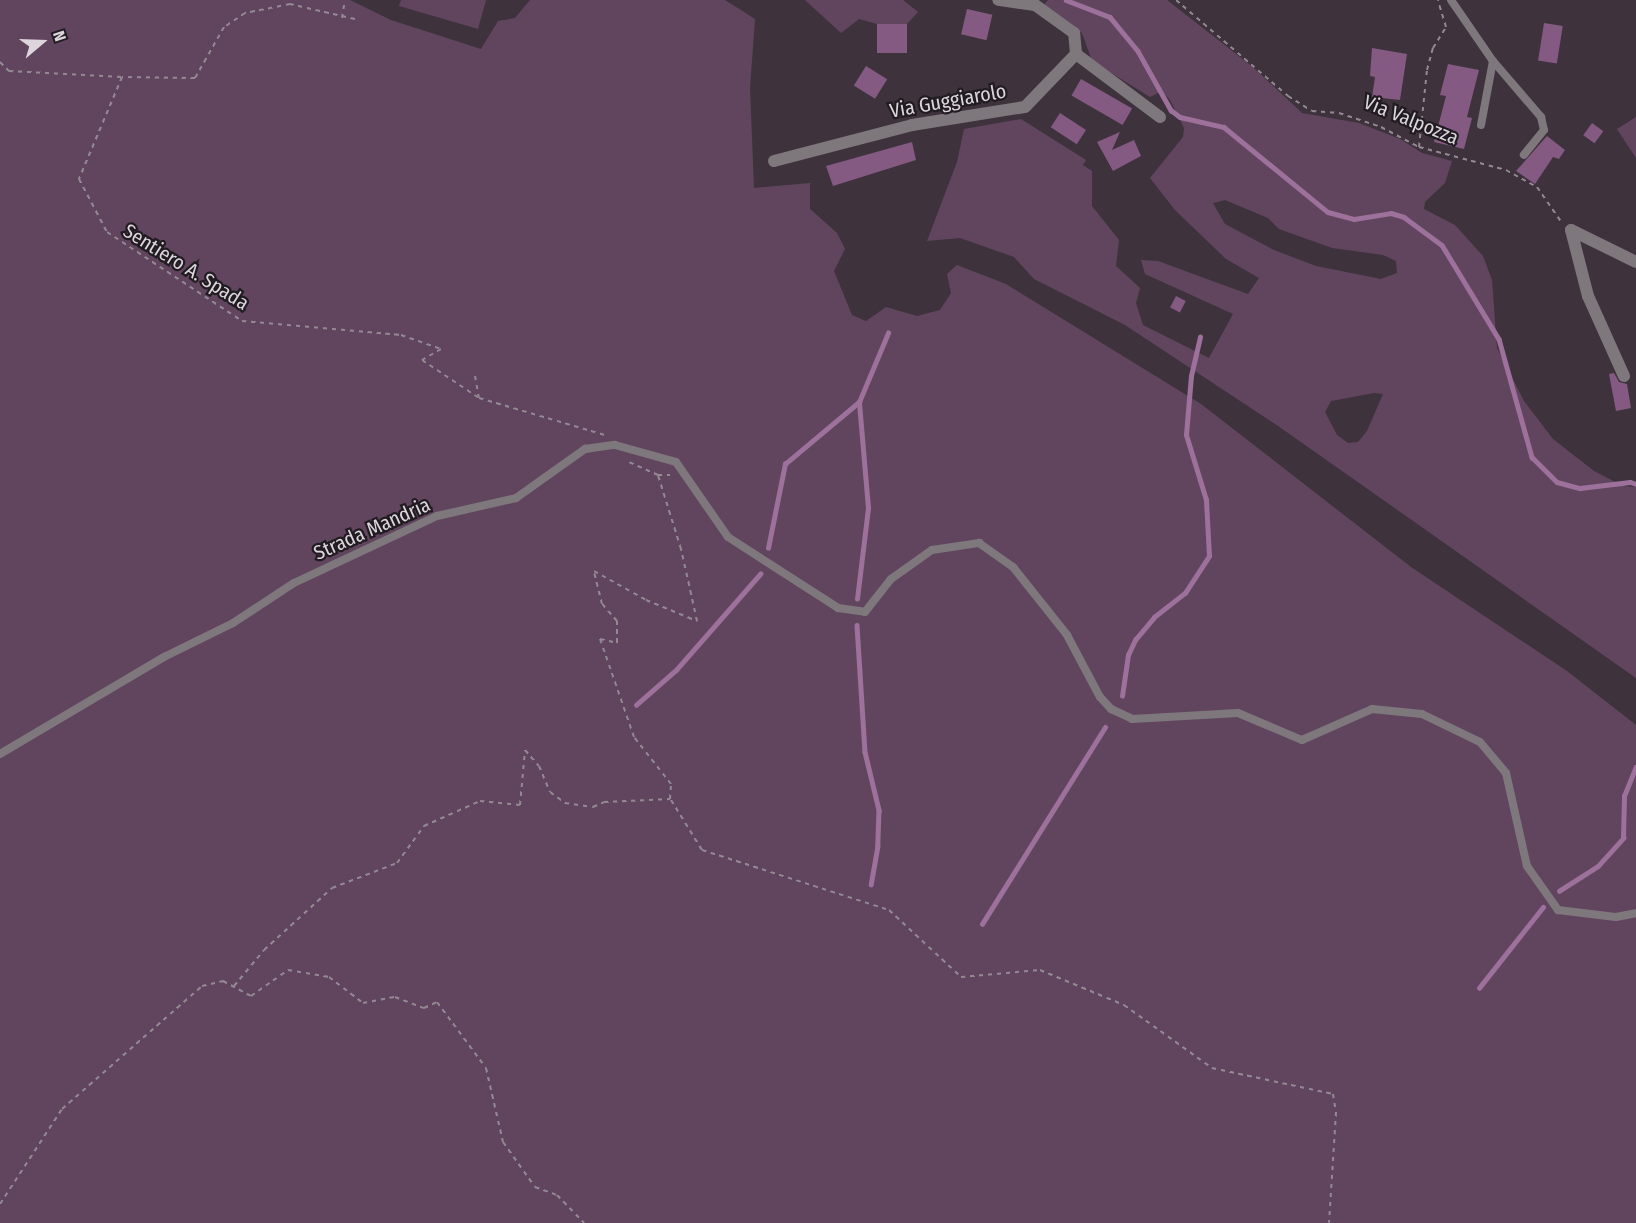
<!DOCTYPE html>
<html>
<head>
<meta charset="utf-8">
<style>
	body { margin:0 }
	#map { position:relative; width:1636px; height:1223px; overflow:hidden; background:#3e323d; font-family:"Fira Sans Condensed",sans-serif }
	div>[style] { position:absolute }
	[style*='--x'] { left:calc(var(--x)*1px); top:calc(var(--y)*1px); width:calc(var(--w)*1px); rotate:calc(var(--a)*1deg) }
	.green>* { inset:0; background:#61455f }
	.stream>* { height:4.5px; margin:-2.25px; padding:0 2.25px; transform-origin:2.25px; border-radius:2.25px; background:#9d719b }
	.building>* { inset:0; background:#845a82; transform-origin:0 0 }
	.path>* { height:2px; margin-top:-1px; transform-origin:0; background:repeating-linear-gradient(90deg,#938992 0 4.5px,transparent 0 9px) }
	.lane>* { height:8px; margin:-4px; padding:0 4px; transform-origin:4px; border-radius:4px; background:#7e787d }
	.street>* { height:12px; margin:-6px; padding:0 6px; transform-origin:6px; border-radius:6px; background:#7e787d }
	span { translate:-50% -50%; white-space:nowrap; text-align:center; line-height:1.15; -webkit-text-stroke:4.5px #211c21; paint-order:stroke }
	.street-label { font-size:20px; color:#ddd5dc }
	.north { position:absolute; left:12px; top:12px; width:60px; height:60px; -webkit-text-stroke:4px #211c21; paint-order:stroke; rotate:71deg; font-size:16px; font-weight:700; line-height:24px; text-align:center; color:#ddd5dc }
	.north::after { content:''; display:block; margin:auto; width:21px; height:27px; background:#ddd5dc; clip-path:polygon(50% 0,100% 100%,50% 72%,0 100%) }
</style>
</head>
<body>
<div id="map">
	<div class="green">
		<i style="clip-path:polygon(0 0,350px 0,391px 20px,481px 49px,498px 21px,515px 18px,530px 0,725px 0,755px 19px,750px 88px,754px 188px,810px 183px,810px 209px,837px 233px,845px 249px,834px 271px,852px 315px,866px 321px,886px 307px,917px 316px,940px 310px,951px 293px,947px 274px,957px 265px,1006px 284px,1201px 404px,1411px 567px,1567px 671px,1636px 725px,1636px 1223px,0 1223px)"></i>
		<i style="clip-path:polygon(401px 0,486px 0,478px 29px,399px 6px)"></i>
		<i style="clip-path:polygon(805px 0,903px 0,918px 12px,907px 24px,877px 24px,859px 19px,841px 33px)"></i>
		<i style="clip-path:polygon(evenodd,1048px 0,1167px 0,1254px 68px,1302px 113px,1359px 123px,1400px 139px,1422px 153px,1452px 161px,1445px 183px,1425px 202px,1424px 209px,1455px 225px,1483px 256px,1492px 280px,1497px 348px,1524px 401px,1553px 439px,1594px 471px,1623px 486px,1636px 487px,1636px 678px,1281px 428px,1125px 325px,1034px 279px,1014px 257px,960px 238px,927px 241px,957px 162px,964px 129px,1021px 119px,1086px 160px,1083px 165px,1092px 171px,1092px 206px,1119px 240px,1116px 266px,1140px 288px,1136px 303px,1143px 325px,1209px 358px,1233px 314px,1145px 274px,1141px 260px,1158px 261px,1248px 294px,1259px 278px,1226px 259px,1175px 210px,1150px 178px,1183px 137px,1184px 128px,1170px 100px,1162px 91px,1150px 97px,1092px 61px,1082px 33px,1044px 5px,1048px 0,1225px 200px,1268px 218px,1279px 229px,1332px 248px,1383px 255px,1396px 261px,1397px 273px,1381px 279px,1316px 266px,1274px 250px,1225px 224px,1213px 203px,1225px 200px,1048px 0,1374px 393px,1383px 394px,1367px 431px,1358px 442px,1348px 443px,1337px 435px,1325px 412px,1331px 401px,1374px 393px)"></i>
		<i style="clip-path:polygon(1636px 117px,1636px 158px,1617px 129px)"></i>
	</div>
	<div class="stream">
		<i style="--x:1066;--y:0;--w:47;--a:21.1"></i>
		<i style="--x:1110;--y:17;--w:44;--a:50.5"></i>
		<i style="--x:1138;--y:51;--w:68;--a:60.8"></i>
		<i style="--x:1171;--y:110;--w:11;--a:38"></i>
		<i style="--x:1180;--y:117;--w:45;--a:12.8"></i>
		<i style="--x:1224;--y:127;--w:134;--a:39.3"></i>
		<i style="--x:1328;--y:212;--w:27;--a:15"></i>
		<i style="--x:1354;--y:219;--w:37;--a:-9"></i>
		<i style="--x:1391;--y:213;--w:14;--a:17"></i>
		<i style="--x:1404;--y:217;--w:47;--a:36.4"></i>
		<i style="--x:1442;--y:245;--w:110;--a:58.8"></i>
		<i style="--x:1499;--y:339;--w:123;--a:74.4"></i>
		<i style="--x:1532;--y:457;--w:35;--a:45"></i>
		<i style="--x:1557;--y:482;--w:24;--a:15"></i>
		<i style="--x:1580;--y:488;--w:50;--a:-6.8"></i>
		<i style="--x:1630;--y:482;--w:6;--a:18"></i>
		<i style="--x:768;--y:548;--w:86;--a:-78.6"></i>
		<i style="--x:785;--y:464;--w:97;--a:-40"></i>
		<i style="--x:857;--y:599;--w:92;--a:-83.1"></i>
		<i style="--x:868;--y:508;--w:106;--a:-94.9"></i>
		<i style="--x:859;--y:402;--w:75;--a:-67.2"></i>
		<i style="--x:857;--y:625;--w:127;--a:86.4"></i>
		<i style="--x:865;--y:752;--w:60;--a:76.4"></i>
		<i style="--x:879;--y:810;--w:36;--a:92"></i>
		<i style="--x:878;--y:846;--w:39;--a:100"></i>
		<i style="--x:1122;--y:696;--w:41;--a:-81.7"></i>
		<i style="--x:1128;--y:655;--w:17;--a:-65"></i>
		<i style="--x:1135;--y:640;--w:30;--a:-50"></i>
		<i style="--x:1154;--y:617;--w:39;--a:-38"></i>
		<i style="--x:1185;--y:593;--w:44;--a:-57"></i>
		<i style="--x:1209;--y:556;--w:56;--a:-93.1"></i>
		<i style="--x:1206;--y:500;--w:68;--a:-107.1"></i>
		<i style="--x:1186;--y:435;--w:59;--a:-85.2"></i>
		<i style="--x:1191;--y:376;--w:40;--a:-77"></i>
		<i style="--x:636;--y:705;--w:53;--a:-41.2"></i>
		<i style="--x:676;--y:670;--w:128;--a:-48.8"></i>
		<i style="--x:1559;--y:891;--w:46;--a:-32.7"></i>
		<i style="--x:1598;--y:866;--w:38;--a:-48"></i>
		<i style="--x:1623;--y:838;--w:42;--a:-88.6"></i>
		<i style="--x:1624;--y:796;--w:31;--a:-68"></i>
		<i style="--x:982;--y:924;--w:232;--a:-58"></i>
		<i style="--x:1479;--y:988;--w:103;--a:-51.7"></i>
	</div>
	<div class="building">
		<i style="left:967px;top:9px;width:26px;height:26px;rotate:13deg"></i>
		<i style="left:1544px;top:23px;width:19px;height:38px;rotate:9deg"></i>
		<i style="left:877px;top:24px;width:30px;height:29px"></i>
		<i style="clip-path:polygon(1372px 48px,1407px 54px,1400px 100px,1372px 97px,1375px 77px,1370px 76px)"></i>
		<i style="clip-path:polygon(1448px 64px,1479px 70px,1467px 117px,1472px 118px,1464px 149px,1434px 142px,1446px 96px,1440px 95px)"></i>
		<i style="left:866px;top:66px;width:25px;height:23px;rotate:32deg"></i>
		<i style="left:1081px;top:79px;width:59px;height:19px;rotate:30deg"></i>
		<i style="left:1060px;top:113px;width:31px;height:17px;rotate:33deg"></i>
		<i style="left:1592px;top:123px;width:14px;height:15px;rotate:36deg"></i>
		<i style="clip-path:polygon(1120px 132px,1112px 150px,1134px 140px,1141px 156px,1113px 171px,1097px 142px)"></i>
		<i style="clip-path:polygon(1547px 136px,1565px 150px,1559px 159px,1553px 157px,1535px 184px,1516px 171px)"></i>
		<i style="clip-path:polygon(912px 142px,916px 160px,833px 186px,826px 166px)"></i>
		<i style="left:1176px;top:296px;width:11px;height:13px;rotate:27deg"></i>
		<i style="clip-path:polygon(1614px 373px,1619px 382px,1627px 384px,1631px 408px,1616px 411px,1609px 374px)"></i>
	</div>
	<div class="path">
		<i style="--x:1176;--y:0;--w:148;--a:40.6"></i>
		<i style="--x:1288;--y:96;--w:28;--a:32"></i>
		<i style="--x:1312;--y:111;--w:27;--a:4"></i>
		<i style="--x:1339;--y:113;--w:44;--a:18.4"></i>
		<i style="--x:1381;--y:127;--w:43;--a:27.8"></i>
		<i style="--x:1419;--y:147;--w:90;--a:14.8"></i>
		<i style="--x:1506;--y:170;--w:35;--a:29"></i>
		<i style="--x:1537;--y:187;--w:44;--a:55.2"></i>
		<i style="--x:342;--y:18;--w:18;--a:-81"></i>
		<i style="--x:355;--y:19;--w:67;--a:-167"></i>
		<i style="--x:290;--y:4;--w:46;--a:168.7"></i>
		<i style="--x:245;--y:13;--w:25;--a:146"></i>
		<i style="--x:224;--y:27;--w:59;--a:119.6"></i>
		<i style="--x:195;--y:78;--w:73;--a:-179.2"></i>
		<i style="--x:122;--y:77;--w:111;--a:112.9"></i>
		<i style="--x:79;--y:179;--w:60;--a:62.2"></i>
		<i style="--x:107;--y:232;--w:162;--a:33.4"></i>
		<i style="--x:242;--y:321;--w:160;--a:5"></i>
		<i style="--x:401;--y:335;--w:42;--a:19.3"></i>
		<i style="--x:441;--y:349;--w:22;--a:150"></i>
		<i style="--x:422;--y:360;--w:69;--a:33.7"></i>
		<i style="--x:479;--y:398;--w:131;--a:16.4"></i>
		<i style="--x:0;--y:62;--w:13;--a:45"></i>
		<i style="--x:9;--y:71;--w:113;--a:3"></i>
		<i style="--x:1419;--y:147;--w:77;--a:-84.1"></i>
		<i style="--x:1427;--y:70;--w:23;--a:-75"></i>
		<i style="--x:1433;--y:48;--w:25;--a:-58"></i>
		<i style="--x:1446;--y:27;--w:28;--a:-107"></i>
		<i style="--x:475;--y:376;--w:22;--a:80"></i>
		<i style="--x:658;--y:475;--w:12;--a:0"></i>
		<i style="--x:671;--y:800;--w:59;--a:58.2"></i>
		<i style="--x:702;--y:850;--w:196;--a:17.8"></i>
		<i style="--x:889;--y:910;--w:98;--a:42.9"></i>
		<i style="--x:961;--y:977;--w:79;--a:-5.1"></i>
		<i style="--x:1040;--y:970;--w:91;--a:22.6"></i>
		<i style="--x:1124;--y:1005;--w:108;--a:35.6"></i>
		<i style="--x:1212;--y:1068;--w:124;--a:12.1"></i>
		<i style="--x:1333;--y:1094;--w:18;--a:81"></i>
		<i style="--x:1336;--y:1112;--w:111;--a:93.6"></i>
		<i style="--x:234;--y:986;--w:47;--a:-50.2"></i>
		<i style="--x:264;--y:950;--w:92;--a:-42.4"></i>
		<i style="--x:332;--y:888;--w:70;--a:-21"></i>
		<i style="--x:397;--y:863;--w:46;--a:-53.9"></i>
		<i style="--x:424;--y:826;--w:61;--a:-24.1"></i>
		<i style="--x:480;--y:801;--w:40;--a:5.7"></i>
		<i style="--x:520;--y:805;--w:55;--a:-84.8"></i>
		<i style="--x:525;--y:750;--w:21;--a:49"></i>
		<i style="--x:539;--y:766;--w:28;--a:67"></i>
		<i style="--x:550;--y:792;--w:19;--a:36"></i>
		<i style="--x:565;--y:803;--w:28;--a:8"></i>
		<i style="--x:593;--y:807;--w:12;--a:-24"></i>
		<i style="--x:604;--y:802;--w:66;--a:-2.6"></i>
		<i style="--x:670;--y:799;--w:15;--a:-86"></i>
		<i style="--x:671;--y:784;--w:60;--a:-128.2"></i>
		<i style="--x:634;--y:737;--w:104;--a:-109.1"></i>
		<i style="--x:600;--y:639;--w:17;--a:13"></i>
		<i style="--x:617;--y:643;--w:22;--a:-90"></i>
		<i style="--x:617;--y:621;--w:23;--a:-131"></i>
		<i style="--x:602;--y:604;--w:34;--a:-104"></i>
		<i style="--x:594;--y:571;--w:60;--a:29.1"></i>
		<i style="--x:646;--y:600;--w:55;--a:22.4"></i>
		<i style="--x:697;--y:621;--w:74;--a:-102.5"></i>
		<i style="--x:681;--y:549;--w:77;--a:-107.3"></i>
		<i style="--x:658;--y:475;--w:34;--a:-156"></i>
		<i style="--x:0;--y:1204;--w:113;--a:-56.9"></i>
		<i style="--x:62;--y:1109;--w:186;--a:-41.3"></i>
		<i style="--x:202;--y:986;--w:22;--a:-13"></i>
		<i style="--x:223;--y:981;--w:32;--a:28"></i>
		<i style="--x:251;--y:996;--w:45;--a:-35.1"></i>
		<i style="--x:288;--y:970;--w:42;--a:9.7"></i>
		<i style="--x:329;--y:977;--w:43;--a:37.4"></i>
		<i style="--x:363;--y:1003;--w:33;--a:-11"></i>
		<i style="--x:395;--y:997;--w:31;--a:21"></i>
		<i style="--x:424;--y:1008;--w:14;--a:-25"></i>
		<i style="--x:437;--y:1002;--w:82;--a:53.4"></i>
		<i style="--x:486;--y:1068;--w:76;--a:77.1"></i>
		<i style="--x:503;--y:1142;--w:55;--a:54.6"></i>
		<i style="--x:535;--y:1187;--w:23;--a:20"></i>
		<i style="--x:557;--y:1195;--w:39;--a:46"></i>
	</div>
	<div class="lane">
		<i style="--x:1451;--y:0;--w:74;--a:55.5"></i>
		<i style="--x:1493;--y:61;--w:74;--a:49.4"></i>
		<i style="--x:1541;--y:117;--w:13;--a:77"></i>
		<i style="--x:1544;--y:130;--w:32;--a:129"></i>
		<i style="--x:1481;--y:125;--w:65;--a:-79.4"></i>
		<i style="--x:0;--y:754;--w:191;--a:-30.6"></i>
		<i style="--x:164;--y:657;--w:77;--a:-26.2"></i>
		<i style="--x:233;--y:623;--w:73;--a:-33.3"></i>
		<i style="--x:294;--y:583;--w:158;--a:-25.1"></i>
		<i style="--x:437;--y:516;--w:81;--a:-12.8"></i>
		<i style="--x:516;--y:498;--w:85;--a:-35.4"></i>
		<i style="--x:585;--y:449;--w:30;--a:-8"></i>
		<i style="--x:615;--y:445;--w:63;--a:15.6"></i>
		<i style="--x:676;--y:462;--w:91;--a:55.3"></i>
		<i style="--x:728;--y:537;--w:131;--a:32.8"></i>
		<i style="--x:838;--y:608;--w:27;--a:8"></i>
		<i style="--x:865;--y:612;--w:42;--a:-51.8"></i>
		<i style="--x:891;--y:579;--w:50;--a:-35.3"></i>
		<i style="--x:932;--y:550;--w:48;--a:-8.5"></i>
		<i style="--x:979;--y:543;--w:42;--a:35.2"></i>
		<i style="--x:1013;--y:567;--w:87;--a:51.5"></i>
		<i style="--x:1067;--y:635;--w:70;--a:62"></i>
		<i style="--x:1100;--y:697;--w:16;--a:47"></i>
		<i style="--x:1111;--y:709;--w:23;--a:25"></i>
		<i style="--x:1132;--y:719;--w:106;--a:-3.2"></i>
		<i style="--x:1238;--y:713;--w:69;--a:22.9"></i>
		<i style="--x:1302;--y:740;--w:77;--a:-23.9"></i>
		<i style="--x:1372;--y:709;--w:50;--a:5.7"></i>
		<i style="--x:1422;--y:714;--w:64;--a:25.8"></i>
		<i style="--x:1480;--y:742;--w:40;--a:50"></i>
		<i style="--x:1506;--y:773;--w:95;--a:77.3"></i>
		<i style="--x:1527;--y:866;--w:54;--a:54.8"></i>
		<i style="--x:1558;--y:910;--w:58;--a:6.9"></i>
		<i style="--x:1616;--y:917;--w:20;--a:-11"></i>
	</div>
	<div class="street">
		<i style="--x:1076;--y:54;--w:105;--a:36.9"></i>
		<i style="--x:774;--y:161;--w:143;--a:-14.6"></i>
		<i style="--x:912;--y:125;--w:114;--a:-9.1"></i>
		<i style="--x:1025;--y:107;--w:74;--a:-46.1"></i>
		<i style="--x:1076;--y:54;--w:21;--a:-95"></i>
		<i style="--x:1074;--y:33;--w:48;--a:-144.3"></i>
		<i style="--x:1035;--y:5;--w:37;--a:-172"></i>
		<i style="--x:1624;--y:376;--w:88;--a:-114.2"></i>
		<i style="--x:1588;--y:296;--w:68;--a:-104.4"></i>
		<i style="--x:1571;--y:230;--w:72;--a:26.2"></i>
	</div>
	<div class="street-label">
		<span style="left:948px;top:101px;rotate:-10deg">Via Guggiarolo</span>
		<span style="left:1411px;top:120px;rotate:22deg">Via Valpozza</span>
		<span style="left:186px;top:267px;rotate:32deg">Sentiero A. Spada</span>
		<span style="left:372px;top:529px;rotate:-24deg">Strada Mandria</span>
	</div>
	<div class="north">N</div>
</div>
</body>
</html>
